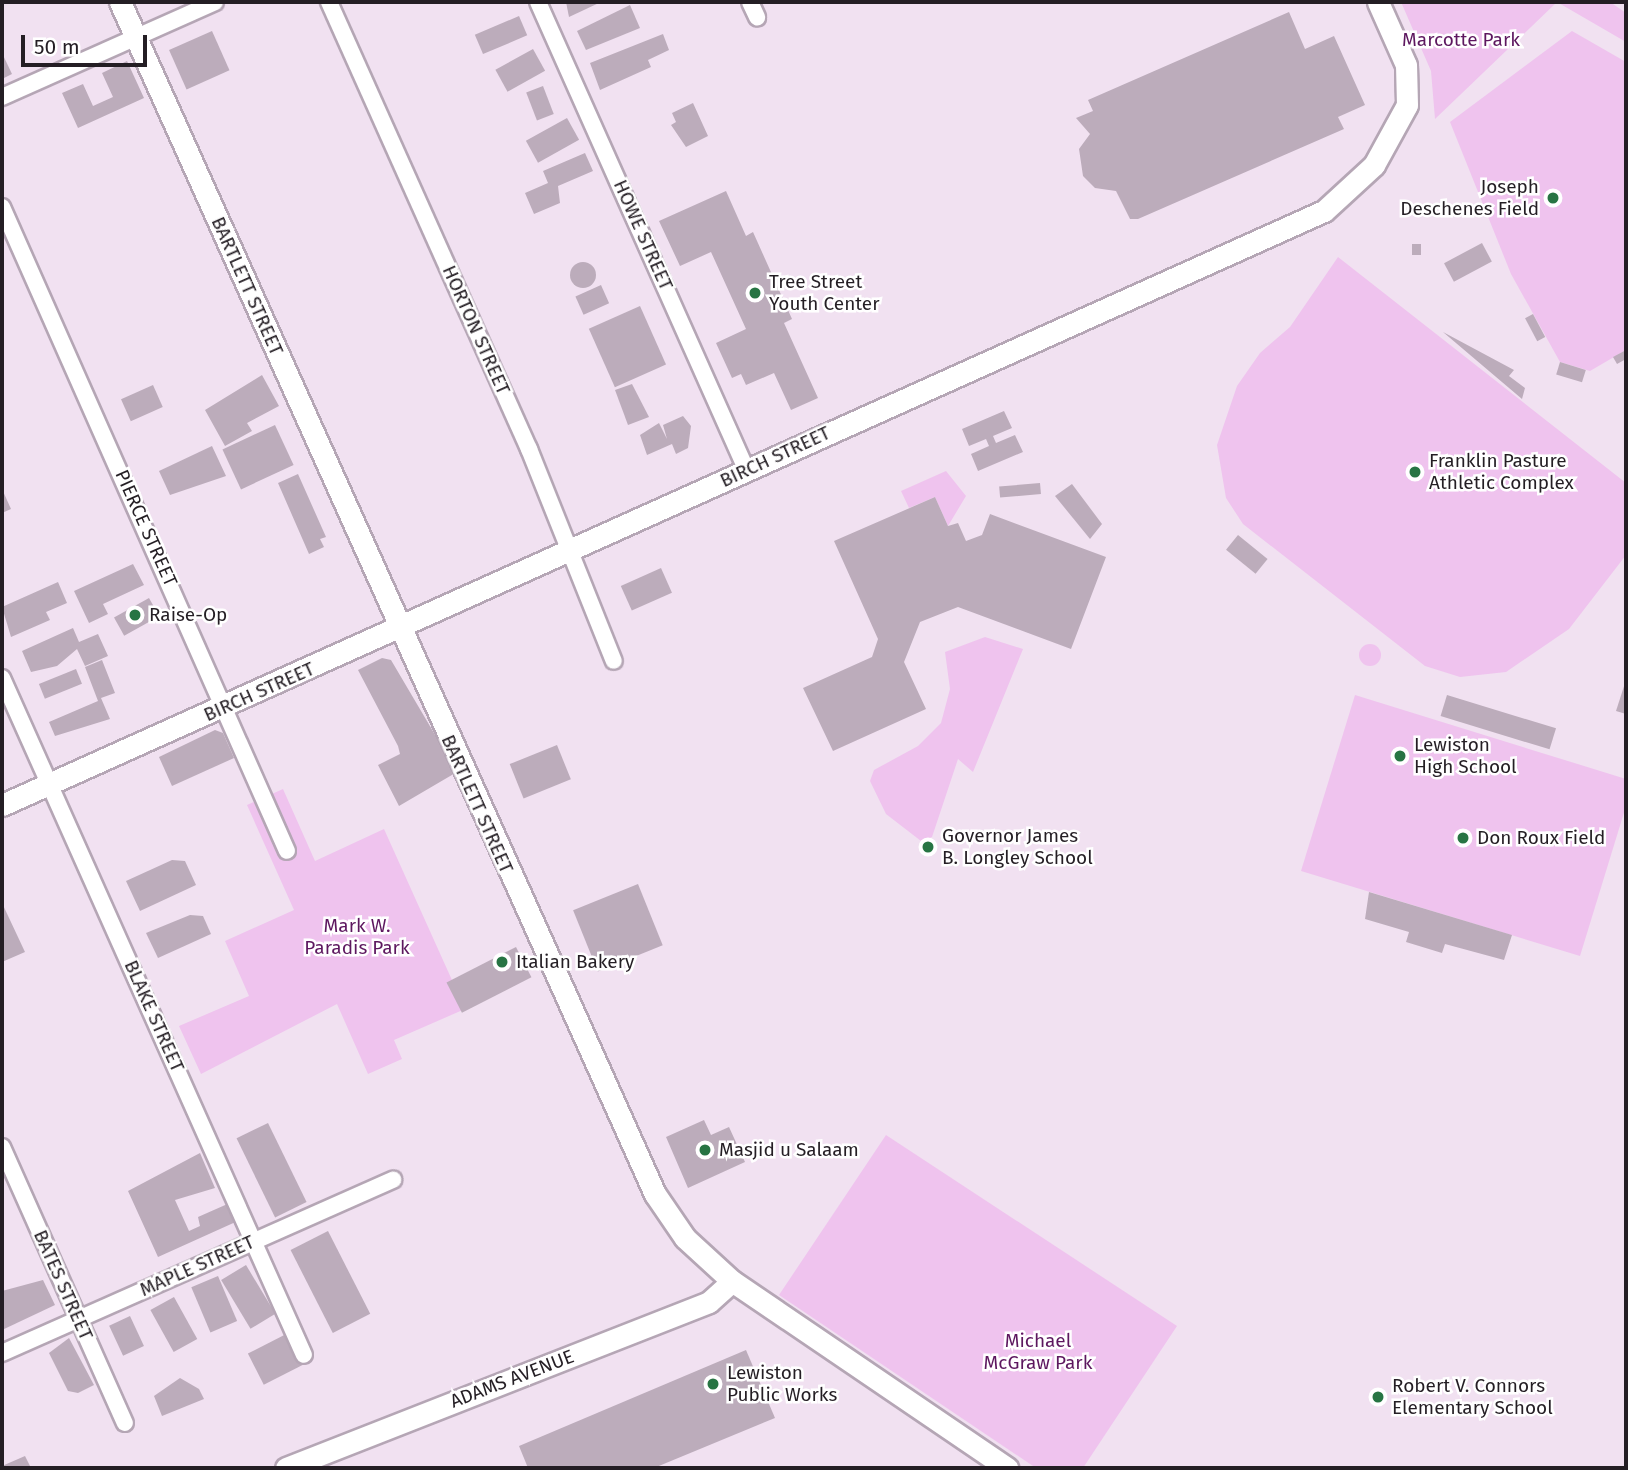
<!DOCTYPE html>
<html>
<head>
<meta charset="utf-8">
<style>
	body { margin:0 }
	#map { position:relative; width:1628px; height:1470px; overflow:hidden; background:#f1e1f1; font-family:"Fira Sans",sans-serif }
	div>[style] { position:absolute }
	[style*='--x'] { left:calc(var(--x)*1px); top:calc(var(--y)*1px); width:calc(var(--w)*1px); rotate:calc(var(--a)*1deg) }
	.green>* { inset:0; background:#efc3ee }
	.round { border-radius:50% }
	.building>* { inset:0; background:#bcacbb; transform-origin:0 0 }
	.roads { filter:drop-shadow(2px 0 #b5a6b5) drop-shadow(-2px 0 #b5a6b5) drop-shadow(0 2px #b5a6b5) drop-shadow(0 -2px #b5a6b5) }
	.minor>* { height:16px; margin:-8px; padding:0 8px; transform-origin:8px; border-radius:8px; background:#fff }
	.tertiary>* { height:21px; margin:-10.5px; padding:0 10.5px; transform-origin:10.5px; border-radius:10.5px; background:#fff }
	.dots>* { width:19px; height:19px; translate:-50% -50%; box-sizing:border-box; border:4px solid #fff; border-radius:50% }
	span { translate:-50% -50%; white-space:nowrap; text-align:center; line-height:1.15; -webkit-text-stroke:5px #fff; paint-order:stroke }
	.park-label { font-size:19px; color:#5d175f }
	.poi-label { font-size:19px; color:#241e24 }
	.right { translate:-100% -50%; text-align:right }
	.left { translate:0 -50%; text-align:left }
	.street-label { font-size:19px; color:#241e24 }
	.frame { position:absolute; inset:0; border:4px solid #241e24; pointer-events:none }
	.scale { position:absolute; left:21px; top:35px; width:126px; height:32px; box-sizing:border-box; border:4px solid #241e24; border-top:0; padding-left:9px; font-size:21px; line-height:24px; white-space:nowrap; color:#241e24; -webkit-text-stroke:5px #fff; paint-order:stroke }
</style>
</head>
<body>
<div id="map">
	<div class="green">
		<i style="clip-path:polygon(1401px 2px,1610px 2px,1626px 13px,1626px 42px,1557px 2px,1435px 119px,1431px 71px)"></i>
		<i style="clip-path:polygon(1572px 31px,1626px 62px,1626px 350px,1590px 371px,1560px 362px,1511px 274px,1450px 122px)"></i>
		<i style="clip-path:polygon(1338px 257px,1626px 483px,1626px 555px,1569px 629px,1506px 672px,1460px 677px,1425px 666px,1243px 524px,1226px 498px,1217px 445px,1237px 386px,1260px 353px,1290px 327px)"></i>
		<i style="clip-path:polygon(946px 471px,966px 496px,948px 526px,935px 497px,909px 508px,901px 491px)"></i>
		<i style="clip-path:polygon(985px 637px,1023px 649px,973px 772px,958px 759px,932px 837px,921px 841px,886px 814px,870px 781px,874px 770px,918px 746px,941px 723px,950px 689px,945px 652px)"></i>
		<i class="round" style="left:1359px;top:644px;width:22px;height:22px"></i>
		<i style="clip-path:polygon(1355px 695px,1626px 779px,1626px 806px,1580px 956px,1301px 871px)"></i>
		<i style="clip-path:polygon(283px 789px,315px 861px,384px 829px,465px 1009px,394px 1040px,402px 1059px,368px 1074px,337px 1004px,201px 1074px,179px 1026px,249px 996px,225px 941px,294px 910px,247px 805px)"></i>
		<i style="clip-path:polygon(886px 1135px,1177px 1326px,1083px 1468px,1036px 1468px,779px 1295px)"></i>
	</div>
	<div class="building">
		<i style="clip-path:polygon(566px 2px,601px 2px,569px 17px)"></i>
		<i style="clip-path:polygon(630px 5px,640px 28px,586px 50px,577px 31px)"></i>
		<i style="clip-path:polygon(1289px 12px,1305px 49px,1334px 36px,1365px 105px,1338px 117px,1344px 129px,1138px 219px,1130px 219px,1116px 191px,1095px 188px,1083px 176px,1079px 149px,1090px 134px,1076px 118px,1093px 111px,1088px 100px)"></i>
		<i style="left:519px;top:16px;width:21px;height:48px;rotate:67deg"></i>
		<i style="left:212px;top:31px;width:43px;height:47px;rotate:66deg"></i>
		<i style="clip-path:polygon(663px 34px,669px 50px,648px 60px,651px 67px,600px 90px,590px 63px)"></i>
		<i style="left:533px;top:49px;width:25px;height:43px;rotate:61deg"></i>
		<i style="clip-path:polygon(2px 53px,12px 74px,2px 79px)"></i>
		<i style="clip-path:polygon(127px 61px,144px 98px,78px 128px,62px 93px,83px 84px,93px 106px,113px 97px,102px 73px)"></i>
		<i style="left:543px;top:86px;width:30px;height:18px;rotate:69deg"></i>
		<i style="clip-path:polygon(693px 103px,708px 136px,686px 147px,671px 125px,676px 122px,672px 113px)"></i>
		<i style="left:567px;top:118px;width:25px;height:47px;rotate:61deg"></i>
		<i style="clip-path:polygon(585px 153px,593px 171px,558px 186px,560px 203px,534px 214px,525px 193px,548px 183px,543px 171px)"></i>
		<i style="clip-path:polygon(726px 191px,746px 236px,753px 232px,792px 319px,784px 323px,818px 398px,791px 410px,774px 373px,746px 385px,741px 374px,732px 378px,716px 343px,746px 329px,711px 252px,680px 266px,659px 221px)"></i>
		<i style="left:1482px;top:243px;width:21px;height:43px;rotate:62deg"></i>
		<i style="left:1412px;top:244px;width:9px;height:11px"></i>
		<i class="round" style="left:570px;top:262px;width:26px;height:26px"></i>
		<i style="left:601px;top:285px;width:20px;height:28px;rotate:66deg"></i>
		<i style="left:640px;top:306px;width:64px;height:56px;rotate:66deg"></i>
		<i style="left:1533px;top:314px;width:26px;height:9px;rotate:62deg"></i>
		<i style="clip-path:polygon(1443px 332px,1514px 370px,1509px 376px,1525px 388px,1522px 399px)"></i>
		<i style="clip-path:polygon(1626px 350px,1626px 359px,1617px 364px,1613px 357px)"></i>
		<i style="left:1560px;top:362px;width:27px;height:13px;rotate:17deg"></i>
		<i style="clip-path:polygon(262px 375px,279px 406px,247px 423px,252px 431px,225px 446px,205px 410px)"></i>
		<i style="clip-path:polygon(632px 384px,649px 417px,628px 425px,615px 390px)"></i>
		<i style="left:153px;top:385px;width:24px;height:35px;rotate:66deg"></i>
		<i style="clip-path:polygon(1004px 411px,1012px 428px,993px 436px,996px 443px,1015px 435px,1023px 452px,978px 471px,971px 454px,989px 446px,986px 439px,969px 446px,962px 429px)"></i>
		<i style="clip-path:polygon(683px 416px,691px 426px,688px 448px,676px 454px,672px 444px,647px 455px,640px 435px,659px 423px,667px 439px,663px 425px)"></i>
		<i style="left:275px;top:425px;width:44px;height:58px;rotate:65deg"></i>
		<i style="clip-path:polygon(212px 446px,226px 476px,170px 495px,159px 471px)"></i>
		<i style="clip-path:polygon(298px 474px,326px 537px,320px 539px,324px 547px,309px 554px,278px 483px)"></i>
		<i style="left:1040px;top:483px;width:11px;height:41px;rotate:85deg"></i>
		<i style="clip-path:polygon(1072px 484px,1102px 524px,1090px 539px,1055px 496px)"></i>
		<i style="clip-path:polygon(2px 489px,11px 509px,2px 513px)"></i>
		<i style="clip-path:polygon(935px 497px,948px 526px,958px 523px,966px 541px,982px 535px,990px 514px,1106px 557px,1071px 649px,958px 607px,920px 622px,904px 662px,926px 709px,833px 751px,803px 688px,872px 657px,878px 639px,834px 541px)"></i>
		<i style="left:1238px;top:535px;width:38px;height:19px;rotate:39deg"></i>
		<i style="clip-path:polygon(133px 564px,144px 585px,103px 604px,108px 614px,89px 623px,74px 591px)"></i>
		<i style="left:661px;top:568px;width:27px;height:44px;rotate:66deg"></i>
		<i style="clip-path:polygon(58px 582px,67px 603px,46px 612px,50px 620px,11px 637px,2px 607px)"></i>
		<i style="left:149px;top:598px;width:21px;height:40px;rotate:61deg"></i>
		<i style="clip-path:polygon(73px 628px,79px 642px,98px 634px,108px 656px,85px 666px,77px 649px,57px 666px,31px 672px,22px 651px)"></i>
		<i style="clip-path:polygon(382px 658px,391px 660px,457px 772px,399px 806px,378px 765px,400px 754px,398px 746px,358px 670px)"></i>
		<i style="clip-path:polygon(102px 660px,115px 693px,101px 698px,110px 719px,55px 736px,49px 722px,98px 701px,85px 667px)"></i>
		<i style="left:76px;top:669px;width:16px;height:40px;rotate:68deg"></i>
		<i style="clip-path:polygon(1626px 680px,1626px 714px,1616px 711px)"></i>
		<i style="left:1447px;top:695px;width:114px;height:22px;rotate:17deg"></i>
		<i style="clip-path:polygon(215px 730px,223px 733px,234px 758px,172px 786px,159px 757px)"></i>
		<i style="left:557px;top:745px;width:37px;height:51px;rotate:68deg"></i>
		<i style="clip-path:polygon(172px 860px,185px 861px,196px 885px,140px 911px,126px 881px)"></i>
		<i style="left:638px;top:884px;width:66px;height:70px;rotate:68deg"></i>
		<i style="clip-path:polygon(1369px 892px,1512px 935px,1504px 960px,1445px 944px,1442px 953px,1406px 942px,1409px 932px,1365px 919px)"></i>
		<i style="clip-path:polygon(2px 903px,25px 952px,2px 962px)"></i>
		<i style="clip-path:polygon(190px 915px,203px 916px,211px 934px,158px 958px,146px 933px)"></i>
		<i style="left:516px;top:947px;width:34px;height:78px;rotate:63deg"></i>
		<i style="clip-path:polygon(704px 1120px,711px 1135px,729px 1127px,745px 1162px,688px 1188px,666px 1137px)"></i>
		<i style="left:268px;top:1123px;width:88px;height:35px;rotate:64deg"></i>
		<i style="clip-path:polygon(200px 1153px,215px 1188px,175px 1200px,189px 1231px,200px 1226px,198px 1217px,232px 1202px,240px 1220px,158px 1257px,128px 1191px)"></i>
		<i style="left:328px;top:1231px;width:93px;height:42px;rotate:63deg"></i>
		<i style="left:246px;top:1265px;width:57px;height:29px;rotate:59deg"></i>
		<i style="left:218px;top:1276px;width:49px;height:29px;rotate:67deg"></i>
		<i style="clip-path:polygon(43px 1280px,55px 1305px,2px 1330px,2px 1291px)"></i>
		<i style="left:174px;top:1297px;width:48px;height:27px;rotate:61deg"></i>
		<i style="left:130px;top:1316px;width:33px;height:23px;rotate:65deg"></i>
		<i style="left:296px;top:1329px;width:35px;height:54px;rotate:63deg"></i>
		<i style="clip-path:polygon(69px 1338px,94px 1385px,78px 1393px,68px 1391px,49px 1353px)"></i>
		<i style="clip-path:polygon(746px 1350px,775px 1418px,654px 1468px,528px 1468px,519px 1446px)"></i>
		<i style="clip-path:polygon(180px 1378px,199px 1389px,204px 1399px,162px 1416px,154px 1396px)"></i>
		<i style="clip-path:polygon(25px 1456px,31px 1468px,2px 1468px,2px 1466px)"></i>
	</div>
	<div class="roads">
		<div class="minor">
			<i style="--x:329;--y:2;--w:490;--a:65.9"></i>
			<i style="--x:529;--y:449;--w:228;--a:68.2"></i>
			<i style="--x:538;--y:2;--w:511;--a:65.99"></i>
			<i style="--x:750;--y:2;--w:17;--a:65"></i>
			<i style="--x:2;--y:97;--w:233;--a:-24"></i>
			<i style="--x:2;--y:207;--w:704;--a:66.13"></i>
			<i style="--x:2;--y:678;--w:741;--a:65.96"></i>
			<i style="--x:2;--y:1147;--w:302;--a:66"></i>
			<i style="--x:2;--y:1353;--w:428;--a:-23.9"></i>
		</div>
		<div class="tertiary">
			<i style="--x:120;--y:2;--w:1307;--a:65.83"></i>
			<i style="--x:655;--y:1194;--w:53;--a:55.7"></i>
			<i style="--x:685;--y:1238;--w:64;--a:42.5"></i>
			<i style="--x:732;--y:1281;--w:333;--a:34.2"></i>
			<i style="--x:2;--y:805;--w:1449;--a:-24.2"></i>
			<i style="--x:1324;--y:211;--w:68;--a:-42.6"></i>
			<i style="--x:1374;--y:165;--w:68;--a:-61.2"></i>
			<i style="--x:1407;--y:105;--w:40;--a:-91.4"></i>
			<i style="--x:1406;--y:65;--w:69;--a:-114"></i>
			<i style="--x:286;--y:1468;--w:454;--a:-21.4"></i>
			<i style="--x:709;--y:1302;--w:31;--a:-42"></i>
		</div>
	</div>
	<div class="dots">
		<i style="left:1553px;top:198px;background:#277443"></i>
		<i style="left:755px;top:293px;background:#277443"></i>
		<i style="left:1415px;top:472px;background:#277443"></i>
		<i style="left:135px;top:615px;background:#277443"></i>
		<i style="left:1400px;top:756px;background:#277443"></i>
		<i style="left:1463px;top:838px;background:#277443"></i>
		<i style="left:928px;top:847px;background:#277443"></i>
		<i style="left:502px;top:962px;background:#277443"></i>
		<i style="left:705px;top:1150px;background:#277443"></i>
		<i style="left:713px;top:1384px;background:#277443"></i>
		<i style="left:1378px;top:1397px;background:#277443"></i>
	</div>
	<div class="park-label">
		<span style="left:1461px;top:40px">Marcotte Park</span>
		<span style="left:357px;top:937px">Mark W.<br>Paradis Park</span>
		<span style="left:1038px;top:1352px">Michael<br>McGraw Park</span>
	</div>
	<div class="poi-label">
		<span class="right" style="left:1539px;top:198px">Joseph<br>Deschenes Field</span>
		<span class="left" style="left:769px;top:293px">Tree Street<br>Youth Center</span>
		<span class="left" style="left:1429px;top:472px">Franklin Pasture<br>Athletic Complex</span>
		<span class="left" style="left:149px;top:615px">Raise-Op</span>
		<span class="left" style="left:1414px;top:756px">Lewiston<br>High School</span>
		<span class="left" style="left:942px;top:847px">Governor James<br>B. Longley School</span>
		<span class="left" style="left:1477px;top:838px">Don Roux Field</span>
		<span class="left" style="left:516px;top:962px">Italian Bakery</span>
		<span class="left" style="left:719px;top:1150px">Masjid u Salaam</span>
		<span class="left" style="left:727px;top:1384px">Lewiston<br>Public Works</span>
		<span class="left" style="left:1392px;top:1397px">Robert V. Connors<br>Elementary School</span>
	</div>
	<div class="street-label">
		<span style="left:643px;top:235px;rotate:66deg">HOWE STREET</span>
		<span style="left:247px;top:286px;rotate:66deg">BARTLETT STREET</span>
		<span style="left:476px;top:330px;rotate:66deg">HORTON STREET</span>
		<span style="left:775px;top:457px;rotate:-25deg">BIRCH STREET</span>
		<span style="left:146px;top:528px;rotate:66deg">PIERCE STREET</span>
		<span style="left:259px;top:692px;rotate:-24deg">BIRCH STREET</span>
		<span style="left:477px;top:804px;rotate:66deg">BARTLETT STREET</span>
		<span style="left:154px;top:1016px;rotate:66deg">BLAKE STREET</span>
		<span style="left:197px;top:1266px;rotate:-24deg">MAPLE STREET</span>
		<span style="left:63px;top:1285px;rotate:66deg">BATES STREET</span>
		<span style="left:512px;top:1379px;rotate:-21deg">ADAMS AVENUE</span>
	</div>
	<div class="frame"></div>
	<div class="scale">50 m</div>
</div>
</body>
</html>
